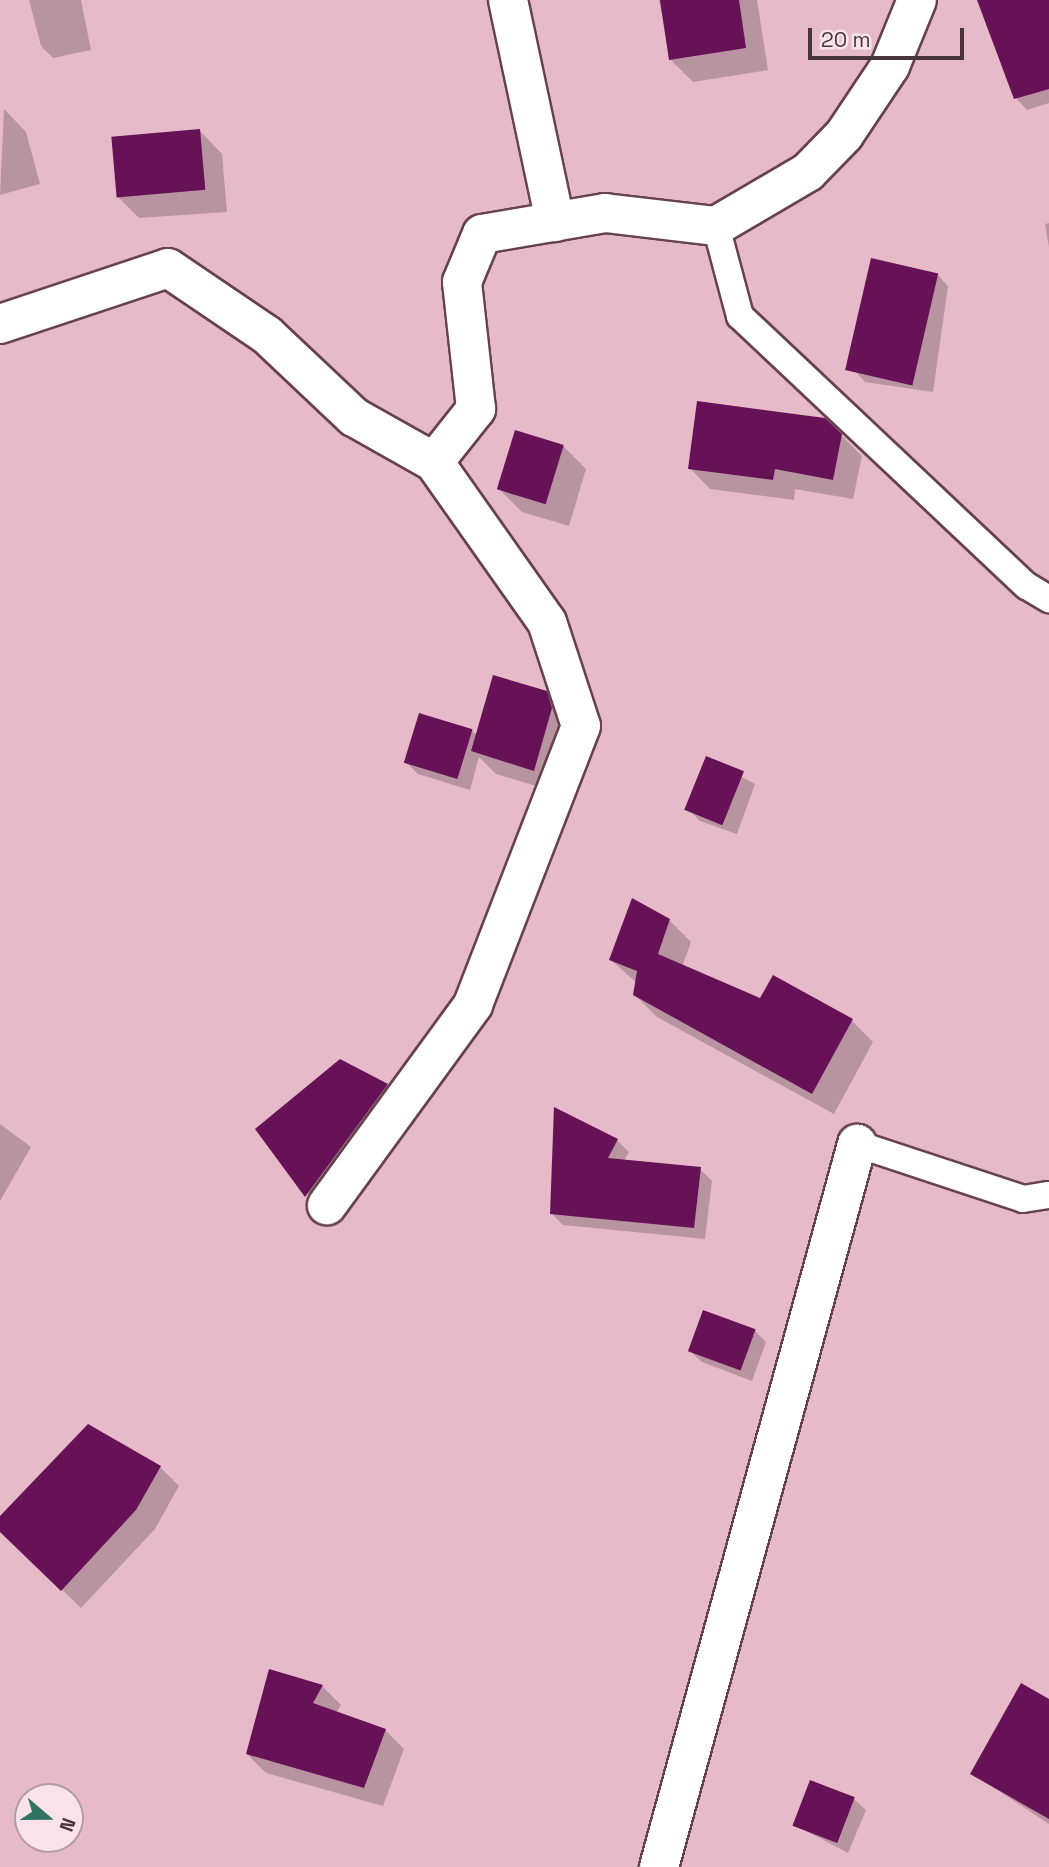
<!DOCTYPE html>
<html>
<head>
<meta charset="utf-8">
<style>
	body { margin:0 }
	#map { position:relative; width:1049px; height:1867px; overflow:hidden; background:#e7bac9; font-family:"Space Grotesk",sans-serif }
	div>[style] { position:absolute }
	[style*='--x'] { left:calc(var(--x)*1px); top:calc(var(--y)*1px); width:calc(var(--w)*1px); rotate:calc(var(--a)*1deg) }
	.shadow>* { inset:0; background:#0003 }
	.building>* { inset:0; background:#671157; transform-origin:0 0 }
	.roads { filter:drop-shadow(2px 0 #67414e) drop-shadow(-2px 0 #67414e) drop-shadow(0 2px #67414e) drop-shadow(0 -2px #67414e) }
	.service>* { height:26px; margin:-13px; padding:0 13px; transform-origin:13px; border-radius:13px; background:#fff }
	.minor>* { height:38px; margin:-19px; padding:0 19px; transform-origin:19px; border-radius:19px; background:#fff }
	span { translate:-50% -50%; white-space:nowrap; text-align:center; line-height:1.15; -webkit-text-stroke:7px #f9e2e9; paint-order:stroke }
	.north { position:absolute; left:14px; top:1783px; width:70px; height:70px; box-sizing:border-box; background:#f9e2e9; border:2px solid #b29da3; border-radius:50%; rotate:110deg; font-size:19px; font-weight:700; line-height:28px; text-align:center; color:#47353b }
	.north::after { content:''; display:block; margin:auto; width:24px; height:32px; background:#307365; clip-path:polygon(50% 0,100% 100%,50% 72%,0 100%) }
	.scale { position:absolute; left:808px; top:28px; width:156px; height:32px; box-sizing:border-box; border:4px solid #47353b; border-top:0; padding-left:9px; font-size:21px; line-height:24px; white-space:nowrap; color:#47353b; -webkit-text-stroke:5px #f9e2e9; paint-order:stroke }
</style>
</head>
<body>
<div id="map">
	<div class="shadow">
		<i style="clip-path:polygon(29px 0,81px 0,91px 50px,53px 58px,41px 46px)"></i>
		<i style="clip-path:polygon(659px 0,757px 0,768px 70px,693px 82px,670px 59px)"></i>
		<i style="clip-path:polygon(979px 0,1039px 0,1049px 29px,1049px 103px,1027px 110px,1016px 98px)"></i>
		<i style="clip-path:polygon(4px 109px,26px 132px,40px 184px,0 195px)"></i>
		<i style="clip-path:polygon(200px 131px,222px 154px,227px 212px,139px 218px,116px 195px)"></i>
		<i style="clip-path:polygon(1049px 223px,1049px 247px,1045px 224px)"></i>
		<i style="clip-path:polygon(937px 274px,948px 286px,933px 392px,865px 382px,854px 370px)"></i>
		<i style="clip-path:polygon(516px 433px,564px 447px,586px 469px,569px 526px,522px 512px,500px 490px)"></i>
		<i style="clip-path:polygon(841px 435px,862px 456px,853px 499px,795px 489px,794px 500px,710px 489px,690px 468px)"></i>
		<i style="clip-path:polygon(546px 692px,569px 716px,556px 792px,496px 774px,479px 757px,470px 790px,418px 774px,407px 763px,472px 731px,478px 736px)"></i>
		<i style="clip-path:polygon(707px 758px,755px 784px,737px 834px,700px 821px,688px 809px)"></i>
		<i style="clip-path:polygon(669px 920px,691px 942px,682px 967px,761px 1000px,852px 1021px,873px 1042px,834px 1114px,657px 1017px,635px 995px,637px 983px,611px 960px)"></i>
		<i style="clip-path:polygon(340px 1061px,387px 1086px,410px 1108px,329px 1218px,258px 1129px)"></i>
		<i style="clip-path:polygon(0 1124px,31px 1147px,0 1201px)"></i>
		<i style="clip-path:polygon(617px 1140px,629px 1152px,623px 1162px,700px 1169px,712px 1181px,705px 1239px,563px 1225px,551px 1213px)"></i>
		<i style="clip-path:polygon(755px 1331px,766px 1342px,752px 1381px,702px 1362px,690px 1351px)"></i>
		<i style="clip-path:polygon(160px 1467px,179px 1486px,155px 1529px,81px 1608px,0 1530px,0 1519px)"></i>
		<i style="clip-path:polygon(322px 1686px,341px 1705px,336px 1713px,385px 1730px,404px 1749px,383px 1806px,266px 1773px,247px 1754px)"></i>
		<i style="clip-path:polygon(1049px 1701px,1049px 1824px,973px 1774px)"></i>
		<i style="clip-path:polygon(811px 1782px,854px 1799px,866px 1810px,848px 1853px,793px 1824px)"></i>
	</div>
	<div class="building">
		<i style="clip-path:polygon(660px 0,739px 0,746px 48px,669px 60px)"></i>
		<i style="clip-path:polygon(977px 0,1049px 0,1049px 89px,1014px 99px)"></i>
		<i style="left:200px;top:129px;width:61px;height:89px;rotate:85deg"></i>
		<i style="left:871px;top:258px;width:69px;height:115px;rotate:13deg"></i>
		<i style="clip-path:polygon(697px 401px,825px 418px,842px 434px,833px 480px,775px 469px,773px 480px,688px 469px)"></i>
		<i style="left:515px;top:430px;width:51px;height:62px;rotate:17deg"></i>
		<i style="clip-path:polygon(493px 675px,547px 691px,552px 708px,534px 771px,471px 751px)"></i>
		<i style="left:419px;top:713px;width:56px;height:52px;rotate:17deg"></i>
		<i style="left:706px;top:756px;width:41px;height:58px;rotate:22deg"></i>
		<i style="clip-path:polygon(632px 898px,670px 919px,658px 954px,760px 998px,773px 975px,853px 1019px,812px 1094px,633px 995px,637px 971px,609px 960px)"></i>
		<i style="clip-path:polygon(340px 1059px,388px 1084px,305px 1197px,255px 1129px)"></i>
		<i style="clip-path:polygon(554px 1107px,618px 1139px,608px 1158px,701px 1167px,694px 1228px,550px 1214px)"></i>
		<i style="left:703px;top:1310px;width:56px;height:44px;rotate:20deg"></i>
		<i style="clip-path:polygon(88px 1424px,161px 1466px,136px 1510px,61px 1591px,0 1532px,0 1516px)"></i>
		<i style="clip-path:polygon(269px 1669px,323px 1685px,313px 1703px,386px 1729px,364px 1788px,246px 1754px)"></i>
		<i style="clip-path:polygon(1021px 1683px,1049px 1699px,1049px 1819px,970px 1774px)"></i>
		<i style="left:810px;top:1780px;width:48px;height:49px;rotate:21deg"></i>
	</div>
	<div class="roads">
		<div class="service">
			<i style="--x:716;--y:226;--w:93;--a:75.1"></i>
			<i style="--x:740;--y:316;--w:394;--a:43.3"></i>
			<i style="--x:1027;--y:586;--w:26;--a:31"></i>
			<i style="--x:857;--y:1144;--w:175;--a:18.3"></i>
			<i style="--x:1023;--y:1199;--w:26;--a:-9"></i>
		</div>
		<div class="minor">
			<i style="--x:508;--y:0;--w:227;--a:78"></i>
			<i style="--x:0;--y:324;--w:177;--a:-18.4"></i>
			<i style="--x:168;--y:268;--w:120;--a:34.1"></i>
			<i style="--x:267;--y:335;--w:120;--a:43.3"></i>
			<i style="--x:354;--y:417;--w:92;--a:29.4"></i>
			<i style="--x:434;--y:462;--w:196;--a:54.8"></i>
			<i style="--x:547;--y:622;--w:109;--a:71.9"></i>
			<i style="--x:581;--y:726;--w:299;--a:111.2"></i>
			<i style="--x:473;--y:1005;--w:248;--a:126.1"></i>
			<i style="--x:434;--y:462;--w:68;--a:-51.6"></i>
			<i style="--x:476;--y:409;--w:128;--a:-96.3"></i>
			<i style="--x:462;--y:282;--w:52;--a:-67.4"></i>
			<i style="--x:482;--y:234;--w:125;--a:-9.7"></i>
			<i style="--x:605;--y:213;--w:112;--a:6.7"></i>
			<i style="--x:716;--y:226;--w:107;--a:-30.4"></i>
			<i style="--x:808;--y:172;--w:52;--a:-45.8"></i>
			<i style="--x:844;--y:135;--w:83;--a:-56.3"></i>
			<i style="--x:890;--y:66;--w:71;--a:-67.8"></i>
			<i style="--x:659;--y:1867;--w:750;--a:-74.68"></i>
		</div>
	</div>
	<div class="north">N</div>
	<div class="scale">20 m</div>
</div>
</body>
</html>
